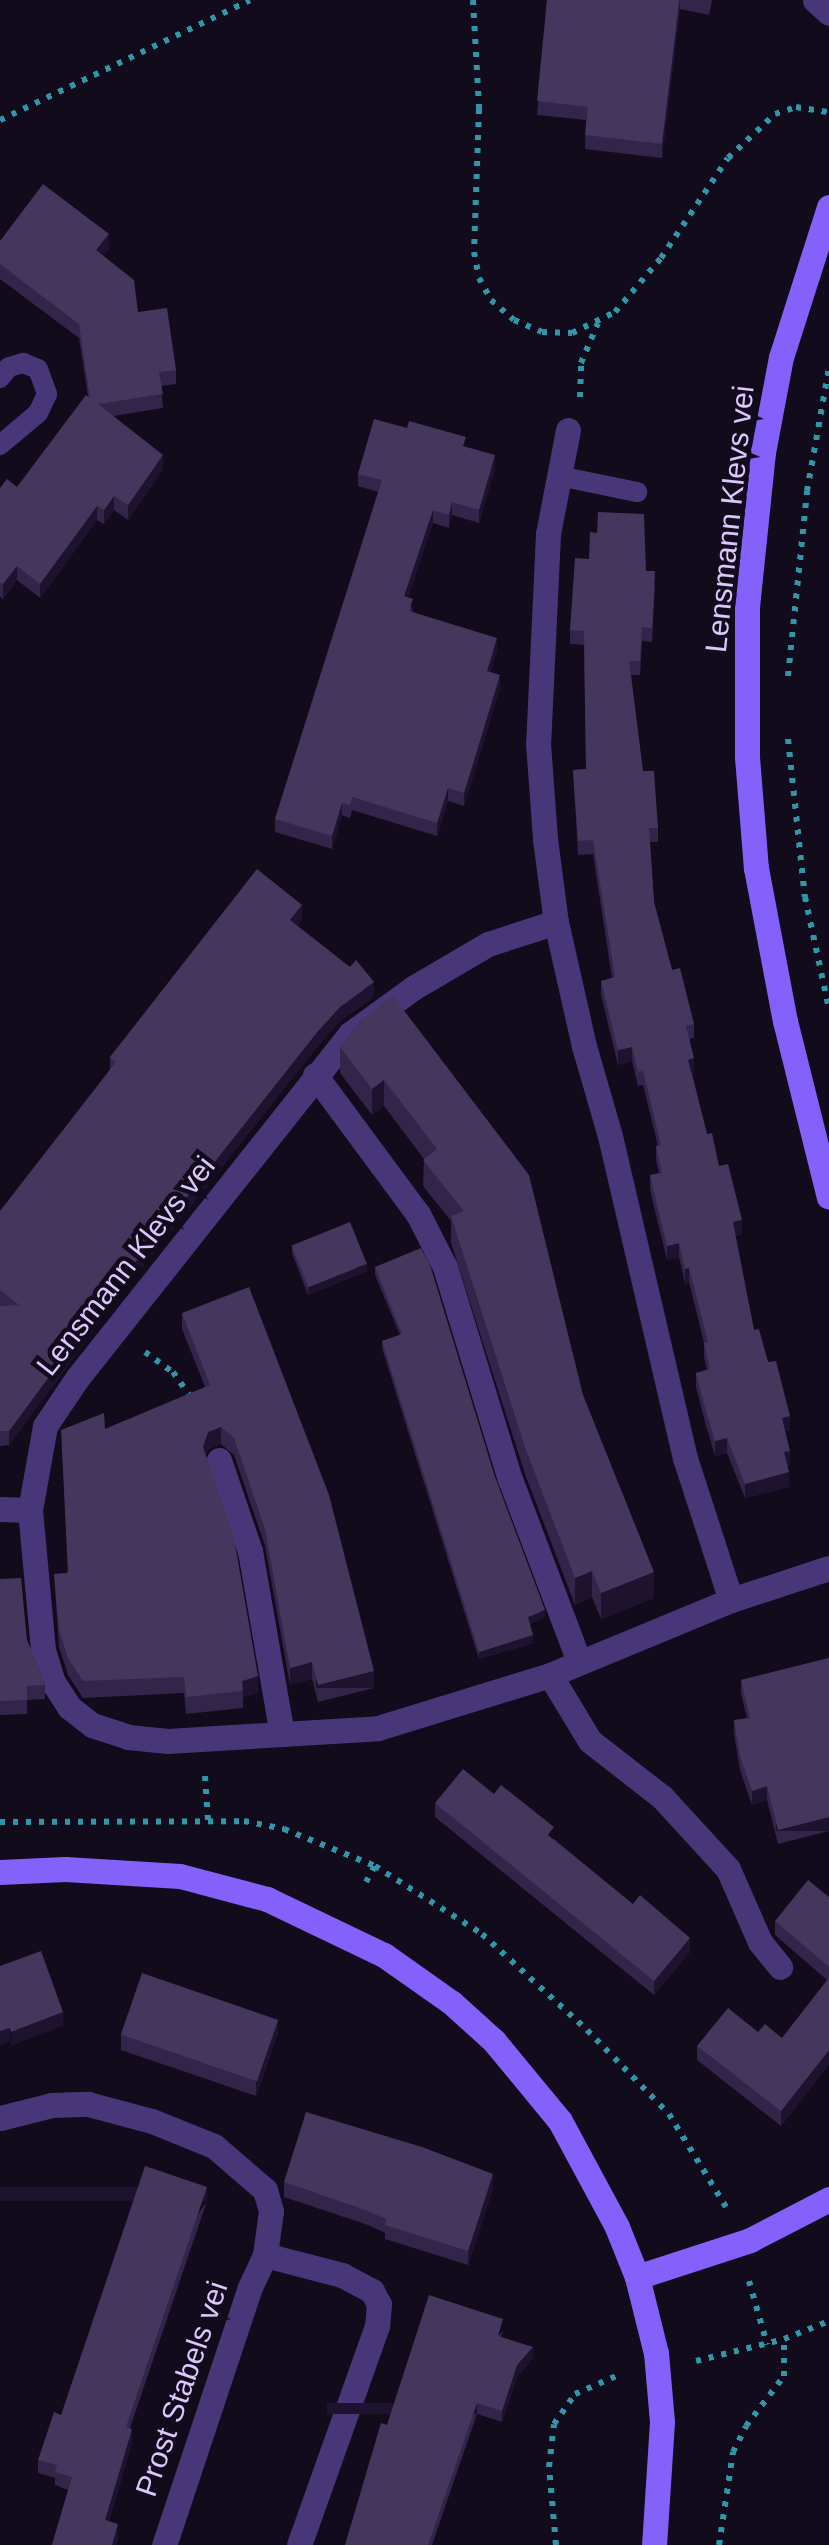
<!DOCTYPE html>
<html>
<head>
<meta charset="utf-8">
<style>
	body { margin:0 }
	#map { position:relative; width:829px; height:2545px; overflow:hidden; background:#110b1b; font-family:Arial,sans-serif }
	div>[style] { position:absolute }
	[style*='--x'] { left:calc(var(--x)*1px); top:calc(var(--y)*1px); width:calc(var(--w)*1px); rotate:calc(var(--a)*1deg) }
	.path>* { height:6px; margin-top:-3px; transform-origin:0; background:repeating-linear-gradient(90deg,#2f97a9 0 5px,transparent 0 13px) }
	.lane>* { height:20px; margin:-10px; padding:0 10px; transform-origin:10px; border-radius:10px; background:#473779 }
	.street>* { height:25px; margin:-12.5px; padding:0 12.5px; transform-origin:12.5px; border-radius:12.5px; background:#473779 }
	.secondary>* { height:25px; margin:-12.5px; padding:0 12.5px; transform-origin:12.5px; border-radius:12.5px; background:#8461fb }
	.wall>* { inset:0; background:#33244a }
	.shaded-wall>* { inset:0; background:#1e132f; transform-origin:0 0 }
	.building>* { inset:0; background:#45365d; transform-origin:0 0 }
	span { translate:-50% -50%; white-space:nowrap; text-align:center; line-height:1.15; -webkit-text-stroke:9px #110b1b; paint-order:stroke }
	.street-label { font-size:30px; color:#d9c7fd }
</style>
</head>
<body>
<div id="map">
	<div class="path">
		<i style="--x:473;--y:0;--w:109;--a:86.8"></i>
		<i style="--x:479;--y:109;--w:143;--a:92"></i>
		<i style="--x:474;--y:252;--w:26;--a:79"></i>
		<i style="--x:479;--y:278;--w:25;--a:61"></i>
		<i style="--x:491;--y:300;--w:30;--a:41"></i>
		<i style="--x:514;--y:320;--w:30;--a:23"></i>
		<i style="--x:542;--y:332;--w:30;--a:2"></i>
		<i style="--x:572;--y:333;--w:48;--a:-26"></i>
		<i style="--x:615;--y:312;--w:71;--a:-49.6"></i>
		<i style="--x:661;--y:258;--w:120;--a:-56.2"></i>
		<i style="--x:728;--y:158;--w:64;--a:-43.1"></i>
		<i style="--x:775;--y:114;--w:22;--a:-18"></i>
		<i style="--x:796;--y:107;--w:33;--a:9"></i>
		<i style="--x:0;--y:120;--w:277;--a:-25.6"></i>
		<i style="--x:580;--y:397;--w:34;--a:-88"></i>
		<i style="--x:581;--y:363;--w:43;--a:-67"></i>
		<i style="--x:788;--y:676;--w:186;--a:-84.1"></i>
		<i style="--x:807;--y:491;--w:126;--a:-79.9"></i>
		<i style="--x:788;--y:739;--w:159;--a:83.9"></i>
		<i style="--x:805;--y:897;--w:115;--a:77.9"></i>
		<i style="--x:145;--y:1352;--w:34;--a:36"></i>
		<i style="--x:173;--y:1372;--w:33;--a:55"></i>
		<i style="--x:205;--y:1776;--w:44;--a:86.1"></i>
		<i style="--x:0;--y:1822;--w:244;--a:-0.2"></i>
		<i style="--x:244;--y:1821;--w:41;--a:11.3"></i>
		<i style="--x:284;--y:1829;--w:98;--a:22.1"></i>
		<i style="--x:375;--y:1866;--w:127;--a:32.4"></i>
		<i style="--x:482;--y:1934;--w:142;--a:42.4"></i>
		<i style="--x:587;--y:2030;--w:117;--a:45.7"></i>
		<i style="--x:669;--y:2114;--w:109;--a:58.5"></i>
		<i style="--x:366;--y:1882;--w:18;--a:-61"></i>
		<i style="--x:749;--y:2281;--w:66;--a:74.1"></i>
		<i style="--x:696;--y:2361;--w:91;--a:-14"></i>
		<i style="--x:784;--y:2339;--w:48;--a:-21.8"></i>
		<i style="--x:556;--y:2545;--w:78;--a:-95.1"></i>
		<i style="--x:549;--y:2467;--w:43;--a:-83.4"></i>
		<i style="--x:554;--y:2424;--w:37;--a:-55"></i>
		<i style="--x:575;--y:2394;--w:45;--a:-23.7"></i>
		<i style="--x:719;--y:2545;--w:94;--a:-81.4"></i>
		<i style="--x:733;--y:2452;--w:29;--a:-63"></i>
		<i style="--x:746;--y:2426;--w:63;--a:-52.8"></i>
		<i style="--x:784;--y:2376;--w:37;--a:-90"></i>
	</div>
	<div class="lane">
		<i style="--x:0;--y:378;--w:14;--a:-51"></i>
		<i style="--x:9;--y:367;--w:15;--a:-16"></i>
		<i style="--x:23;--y:363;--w:16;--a:22"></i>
		<i style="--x:38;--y:369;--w:27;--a:70"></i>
		<i style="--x:47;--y:394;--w:21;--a:115"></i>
		<i style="--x:38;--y:413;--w:50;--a:139.9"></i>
		<i style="--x:559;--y:476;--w:80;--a:11.6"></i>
	</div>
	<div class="street">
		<i style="--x:815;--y:0;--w:19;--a:43"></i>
		<i style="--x:568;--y:430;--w:106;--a:100.9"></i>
		<i style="--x:548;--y:534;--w:209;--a:92.7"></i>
		<i style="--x:538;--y:743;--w:96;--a:85.8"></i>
		<i style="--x:545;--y:839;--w:84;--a:82.5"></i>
		<i style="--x:556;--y:922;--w:127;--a:77.3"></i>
		<i style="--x:584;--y:1046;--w:94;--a:73.9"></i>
		<i style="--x:610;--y:1136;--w:331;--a:76.9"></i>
		<i style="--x:685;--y:1458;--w:149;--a:72.1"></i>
		<i style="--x:556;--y:922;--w:71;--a:162.1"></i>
		<i style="--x:488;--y:944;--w:87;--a:149.6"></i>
		<i style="--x:413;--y:988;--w:78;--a:143.9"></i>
		<i style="--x:350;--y:1034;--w:438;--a:128.4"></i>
		<i style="--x:78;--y:1377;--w:59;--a:124"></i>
		<i style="--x:45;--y:1426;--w:85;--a:100.1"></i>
		<i style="--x:30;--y:1510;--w:141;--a:84.7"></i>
		<i style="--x:43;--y:1650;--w:34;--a:73"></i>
		<i style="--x:53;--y:1682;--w:30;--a:57"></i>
		<i style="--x:69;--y:1707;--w:29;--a:38"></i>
		<i style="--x:92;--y:1725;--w:38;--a:18"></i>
		<i style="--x:128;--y:1737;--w:40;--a:5.7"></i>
		<i style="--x:168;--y:1741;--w:210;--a:-3.5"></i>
		<i style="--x:378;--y:1728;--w:180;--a:-17.1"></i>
		<i style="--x:550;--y:1675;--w:196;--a:-22.5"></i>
		<i style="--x:731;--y:1600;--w:103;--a:-18.1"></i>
		<i style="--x:315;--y:1075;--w:173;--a:53.5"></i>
		<i style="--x:418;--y:1214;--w:59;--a:63"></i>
		<i style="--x:445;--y:1267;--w:222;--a:73"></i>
		<i style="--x:510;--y:1479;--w:196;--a:69.3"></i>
		<i style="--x:219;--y:1460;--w:96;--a:71.2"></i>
		<i style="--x:250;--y:1551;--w:186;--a:80.1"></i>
		<i style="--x:0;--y:1509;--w:30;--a:2"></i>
		<i style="--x:550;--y:1675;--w:77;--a:58.8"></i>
		<i style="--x:590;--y:1741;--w:91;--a:37.9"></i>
		<i style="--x:662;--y:1797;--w:98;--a:47.5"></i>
		<i style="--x:728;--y:1869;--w:80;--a:66.3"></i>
		<i style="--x:760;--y:1942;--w:32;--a:51"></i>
		<i style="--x:0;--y:2118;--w:54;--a:-14"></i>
		<i style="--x:52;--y:2105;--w:36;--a:-2"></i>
		<i style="--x:88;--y:2104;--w:66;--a:14.9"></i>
		<i style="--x:152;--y:2121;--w:67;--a:22"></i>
		<i style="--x:214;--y:2146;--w:67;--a:40.8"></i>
		<i style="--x:265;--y:2190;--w:22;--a:74"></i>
		<i style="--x:271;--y:2211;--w:44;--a:97.8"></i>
		<i style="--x:265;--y:2255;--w:35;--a:115"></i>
		<i style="--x:250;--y:2287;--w:272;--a:108.4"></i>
		<i style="--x:265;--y:2255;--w:80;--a:14.6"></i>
		<i style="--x:342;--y:2275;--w:34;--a:28"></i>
		<i style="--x:372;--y:2291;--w:15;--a:62"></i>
		<i style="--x:379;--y:2304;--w:22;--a:95"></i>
		<i style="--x:377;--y:2326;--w:232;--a:109.6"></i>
	</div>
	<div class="secondary">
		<i style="--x:829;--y:207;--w:157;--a:107.7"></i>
		<i style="--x:781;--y:357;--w:97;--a:100.7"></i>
		<i style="--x:763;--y:452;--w:157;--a:95.9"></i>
		<i style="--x:747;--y:608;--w:149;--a:90"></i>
		<i style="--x:747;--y:757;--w:111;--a:85.4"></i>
		<i style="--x:756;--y:868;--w:156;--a:79.3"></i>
		<i style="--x:785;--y:1021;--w:181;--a:76"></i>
		<i style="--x:0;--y:1872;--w:65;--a:-2.6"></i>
		<i style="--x:65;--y:1869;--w:115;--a:3.5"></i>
		<i style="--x:180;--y:1876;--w:90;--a:14.8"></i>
		<i style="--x:267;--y:1899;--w:130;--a:25.6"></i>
		<i style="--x:384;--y:1955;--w:83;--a:35.2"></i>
		<i style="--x:452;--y:2003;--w:57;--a:42.1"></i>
		<i style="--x:494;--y:2041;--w:104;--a:50.5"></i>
		<i style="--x:560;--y:2121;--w:120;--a:61.7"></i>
		<i style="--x:617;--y:2227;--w:54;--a:68.2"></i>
		<i style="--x:637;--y:2277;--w:78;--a:76"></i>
		<i style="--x:656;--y:2353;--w:69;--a:85"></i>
		<i style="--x:662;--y:2422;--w:123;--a:93.7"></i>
		<i style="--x:637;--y:2277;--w:119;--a:-18.1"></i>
		<i style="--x:750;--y:2240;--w:89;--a:-27.4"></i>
	</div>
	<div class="wall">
		<i style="clip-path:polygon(547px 0,712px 0,709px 15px,680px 9px,662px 158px,585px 149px,586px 120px,537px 115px)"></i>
		<i style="clip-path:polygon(0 241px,109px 249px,103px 256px,138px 312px,176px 370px,176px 384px,161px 386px,163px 408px,113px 416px,163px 469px,128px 520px,114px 510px,104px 524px,97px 520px,40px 598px,17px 580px,3px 599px,0 596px,0 488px,17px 487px,88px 396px,79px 338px,0 279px)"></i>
		<i style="clip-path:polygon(466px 447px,495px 468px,479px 523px,452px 515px,449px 528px,433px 523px,408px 597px,413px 612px,497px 651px,490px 672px,500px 688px,464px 806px,448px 801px,437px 836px,352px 810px,350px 818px,342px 815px,332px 849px,275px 832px,275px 819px,378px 492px,358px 486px,358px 474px)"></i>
		<i style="clip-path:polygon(646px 571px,655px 585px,652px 642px,642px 641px,640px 675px,631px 675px,643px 771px,658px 828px,658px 842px,650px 842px,654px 902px,672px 970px,694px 1024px,694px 1038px,689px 1039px,694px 1073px,692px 1073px,707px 1134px,742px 1234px,735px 1236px,754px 1330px,768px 1362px,790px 1430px,785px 1431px,790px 1465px,787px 1466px,789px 1487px,745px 1498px,727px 1453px,715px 1456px,705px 1422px,696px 1387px,696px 1373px,707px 1370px,704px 1357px,704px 1343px,689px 1282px,685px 1283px,679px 1257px,667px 1260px,650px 1190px,650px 1175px,659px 1173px,656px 1160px,656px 1146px,658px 1146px,643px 1085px,638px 1086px,632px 1061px,618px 1065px,601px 995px,601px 981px,612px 978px,593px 854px,578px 855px,573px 770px,586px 769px,584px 645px,570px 644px,570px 630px)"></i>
		<i style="clip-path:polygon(302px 919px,297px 926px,374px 997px,340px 1021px,318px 1046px,110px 1308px,9px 1445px,0 1446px,0 1306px,1px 1306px,0 1305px,0 1211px,110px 1070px,110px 1057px)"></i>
		<i style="clip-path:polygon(361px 1020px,583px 1395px,654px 1598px,601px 1619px,592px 1597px,575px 1605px,525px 1474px,451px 1243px,451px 1221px,423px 1186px,424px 1159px,384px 1106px,372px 1115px,340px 1073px,340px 1047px)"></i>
		<i style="clip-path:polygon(292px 1246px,367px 1271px,308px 1295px,292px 1253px)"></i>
		<i style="clip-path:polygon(375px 1267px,495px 1477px,545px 1617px,530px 1624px,533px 1643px,479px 1659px,382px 1348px,382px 1341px,400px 1335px,375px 1275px)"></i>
		<i style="clip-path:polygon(182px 1313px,374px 1688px,318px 1702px,312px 1679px,290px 1685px,265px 1546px,234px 1455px,221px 1444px,208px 1449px,206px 1455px,258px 1693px,243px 1697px,243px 1708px,186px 1714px,184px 1693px,83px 1698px,68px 1675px,59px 1647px,54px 1574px,67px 1573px,105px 1429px,205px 1387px,182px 1329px)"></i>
		<i style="clip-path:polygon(0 1579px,27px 1640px,45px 1685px,45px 1699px,27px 1700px,27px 1714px,0 1715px)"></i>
		<i style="clip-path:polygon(829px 1658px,829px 1831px,778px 1844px,767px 1800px,752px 1805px,740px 1770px,734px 1734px,734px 1720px,747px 1718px,741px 1694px,741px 1680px)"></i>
		<i style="clip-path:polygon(435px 1803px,554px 1839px,690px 1952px,654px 1995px,435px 1817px)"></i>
		<i style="clip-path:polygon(829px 1897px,829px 2064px,781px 2126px,697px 2060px,697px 2046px,758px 2032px,782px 2038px,827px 1980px,775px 1935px,775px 1921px)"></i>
		<i style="clip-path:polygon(278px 2033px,256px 2096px,121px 2050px,121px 2035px)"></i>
		<i style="clip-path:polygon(284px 2182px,493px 2188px,468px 2265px,385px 2239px,385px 2233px,368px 2225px,284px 2197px)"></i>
		<i style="clip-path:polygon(207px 2201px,130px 2428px,132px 2443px,109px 2521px,118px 2538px,116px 2545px,52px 2545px,68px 2490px,55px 2485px,55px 2478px,38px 2473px,38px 2460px,61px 2415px)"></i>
		<i style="clip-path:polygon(503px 2331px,501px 2337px,533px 2358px,517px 2377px,502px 2422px,477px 2414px,432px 2545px,345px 2545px,387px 2425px)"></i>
	</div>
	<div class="shaded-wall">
		<i style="clip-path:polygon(680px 0,680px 9px,662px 158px,662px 144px)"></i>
		<i style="clip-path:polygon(109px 234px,109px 249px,96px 265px,96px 250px)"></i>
		<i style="clip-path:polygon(163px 455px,163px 469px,128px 520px,128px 505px)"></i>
		<i style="clip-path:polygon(495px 455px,495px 468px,479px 523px,479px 510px)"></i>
		<i style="clip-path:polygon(114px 496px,114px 510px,104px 524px,104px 510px)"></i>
		<i style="clip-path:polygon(452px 502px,452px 515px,449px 528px,449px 515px)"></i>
		<i style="clip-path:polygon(97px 506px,97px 520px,40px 598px,40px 584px)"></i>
		<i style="clip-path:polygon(433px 510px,433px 523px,404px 609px,404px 596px)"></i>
		<i style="clip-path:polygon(17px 566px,17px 580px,3px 599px,3px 584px)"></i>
		<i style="clip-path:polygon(497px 638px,497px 651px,487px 684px,487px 671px)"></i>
		<i style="clip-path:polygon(500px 675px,500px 688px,464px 806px,464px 793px)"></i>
		<i style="clip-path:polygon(448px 788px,448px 801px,437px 836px,437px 823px)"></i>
		<i style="clip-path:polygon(342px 803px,342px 815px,332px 849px,332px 836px)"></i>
		<i style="clip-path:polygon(302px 905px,302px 919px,290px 935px,290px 920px)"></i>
		<i style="clip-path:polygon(374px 982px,374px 997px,340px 1021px,318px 1046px,110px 1308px,9px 1445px,9px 1431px,110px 1294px,318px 1031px,340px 1007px)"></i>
		<i style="clip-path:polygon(632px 1047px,632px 1061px,618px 1065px,618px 1050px)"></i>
		<i style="clip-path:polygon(694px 1058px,694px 1073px,688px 1074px,688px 1060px)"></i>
		<i style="clip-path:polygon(384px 1080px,384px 1106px,372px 1115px,372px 1089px)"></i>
		<i style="clip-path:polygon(742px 1220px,742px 1234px,733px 1237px,733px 1222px)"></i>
		<i style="clip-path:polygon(679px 1243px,679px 1257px,667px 1260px,667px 1246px)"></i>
		<i style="clip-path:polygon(367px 1264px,367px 1271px,308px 1295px,308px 1287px)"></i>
		<i style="left:689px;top:1268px;width:14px;height:4px;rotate:90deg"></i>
		<i style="clip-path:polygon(790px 1416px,790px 1430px,782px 1432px,782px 1418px)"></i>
		<i style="clip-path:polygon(221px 1427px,221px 1444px,208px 1449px,203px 1464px,203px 1447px,208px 1432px)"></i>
		<i style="clip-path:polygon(727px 1438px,727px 1453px,715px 1456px,715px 1441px)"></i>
		<i style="left:790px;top:1451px;width:14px;height:6px;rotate:90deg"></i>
		<i style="clip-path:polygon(789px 1472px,789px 1487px,745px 1498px,745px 1484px)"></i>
		<i style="clip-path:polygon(592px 1571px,592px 1597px,575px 1605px,575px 1578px)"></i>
		<i style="clip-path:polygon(654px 1572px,654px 1598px,601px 1619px,601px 1593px)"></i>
		<i style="clip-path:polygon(545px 1610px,545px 1617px,528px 1625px,528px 1617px)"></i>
		<i style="clip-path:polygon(533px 1635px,533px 1643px,479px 1659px,479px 1652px)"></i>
		<i style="clip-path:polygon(312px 1662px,312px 1679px,290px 1685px,290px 1668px)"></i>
		<i style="left:374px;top:1671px;width:17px;height:58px;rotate:90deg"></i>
		<i style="clip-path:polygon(258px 1676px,258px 1693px,243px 1697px,242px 1681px)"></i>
		<i style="clip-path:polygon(767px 1786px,767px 1800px,752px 1805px,752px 1791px)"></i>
		<i style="left:829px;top:1817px;width:14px;height:53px;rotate:90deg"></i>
		<i style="clip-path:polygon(690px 1938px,690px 1952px,654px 1995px,654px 1981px)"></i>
		<i style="clip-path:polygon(63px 2012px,63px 2026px,11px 2046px,11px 2032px)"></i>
		<i style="clip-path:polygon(278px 2019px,278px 2033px,256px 2096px,256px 2082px)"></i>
		<i style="clip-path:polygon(10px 2028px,10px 2042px,0 2046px,0 2031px)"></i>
		<i style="clip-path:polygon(829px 2050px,829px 2064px,781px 2126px,781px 2111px)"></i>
		<i style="clip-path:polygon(493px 2174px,493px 2188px,468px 2265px,468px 2251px)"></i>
		<i style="left:207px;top:2187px;width:14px;height:253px;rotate:90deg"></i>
		<i style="clip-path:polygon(533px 2347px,533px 2358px,517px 2377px,502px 2422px,502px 2411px,517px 2365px)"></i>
		<i style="left:477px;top:2403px;width:11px;height:150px;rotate:90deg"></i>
		<i style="clip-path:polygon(132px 2429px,132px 2443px,105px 2534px,105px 2520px)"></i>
		<i style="clip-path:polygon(118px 2524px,118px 2538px,116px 2545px,112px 2545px)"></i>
	</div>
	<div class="building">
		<i style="clip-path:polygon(547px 0,679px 0,662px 144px,585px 135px,588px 107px,537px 101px)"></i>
		<i style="clip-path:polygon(43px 184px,109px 234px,96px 250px,134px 280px,138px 312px,167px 308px,176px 370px,159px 372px,163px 394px,98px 404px,163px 455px,128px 505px,114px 496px,104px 510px,97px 506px,40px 584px,17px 566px,3px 584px,0 582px,0 488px,7px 479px,17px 487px,86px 395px,90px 398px,79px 324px,0 264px,0 241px)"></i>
		<i style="clip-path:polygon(374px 419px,407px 428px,409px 421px,466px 437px,463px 446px,495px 455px,479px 510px,452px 502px,449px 515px,433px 510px,404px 596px,413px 599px,409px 611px,497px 638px,487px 671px,500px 675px,464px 793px,448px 788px,437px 823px,352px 797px,350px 805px,342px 803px,332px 836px,275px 819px,382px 480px,358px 474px)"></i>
		<i style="clip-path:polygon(598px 512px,644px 514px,646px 571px,655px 571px,652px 628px,642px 627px,640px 661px,629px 661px,643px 771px,654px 771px,658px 828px,649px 828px,654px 902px,672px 970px,680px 968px,694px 1024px,686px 1026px,694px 1058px,688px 1060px,707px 1134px,712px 1133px,719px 1166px,728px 1164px,742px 1220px,733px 1222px,754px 1330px,759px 1329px,768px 1362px,776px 1361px,790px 1416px,782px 1418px,790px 1451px,784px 1452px,789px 1472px,745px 1484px,727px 1438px,715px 1441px,705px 1408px,696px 1373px,710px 1369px,704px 1343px,708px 1342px,689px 1268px,685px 1269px,679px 1243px,667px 1246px,650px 1175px,662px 1173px,656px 1146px,661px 1145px,643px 1071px,638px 1072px,632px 1047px,618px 1050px,601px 981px,615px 977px,593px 840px,578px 841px,573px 770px,586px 769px,584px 631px,570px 630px,575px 558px,589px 559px,590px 532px,597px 533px)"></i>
		<i style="clip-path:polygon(257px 869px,302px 905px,290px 920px,350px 967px,356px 960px,374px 982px,340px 1007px,318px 1031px,110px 1294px,9px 1431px,0 1431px,0 1306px,19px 1305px,0 1290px,0 1211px,116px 1062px,110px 1057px)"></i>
		<i style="clip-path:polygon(393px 996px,529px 1175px,583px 1395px,654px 1572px,601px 1593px,592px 1571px,575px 1578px,525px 1447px,451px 1216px,464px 1211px,423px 1160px,437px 1149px,384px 1080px,372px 1089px,340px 1047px,361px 1020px)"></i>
		<i style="left:350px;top:1222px;width:45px;height:63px;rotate:68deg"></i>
		<i style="clip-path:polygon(421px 1248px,430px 1265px,495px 1477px,545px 1610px,528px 1617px,533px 1635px,479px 1652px,382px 1341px,402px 1334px,375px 1267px)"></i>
		<i style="clip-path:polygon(249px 1287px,329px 1495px,374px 1671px,318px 1685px,312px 1662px,290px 1668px,265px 1529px,234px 1438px,221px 1427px,208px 1432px,203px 1447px,234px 1538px,258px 1676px,242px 1681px,243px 1691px,186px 1697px,184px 1677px,83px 1681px,68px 1658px,59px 1630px,54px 1574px,68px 1573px,61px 1430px,104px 1413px,105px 1429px,210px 1385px,182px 1313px)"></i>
		<i style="clip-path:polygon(21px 1578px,27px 1640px,45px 1685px,27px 1686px,27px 1700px,0 1701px,0 1579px)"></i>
		<i style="clip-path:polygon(829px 1658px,829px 1817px,778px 1830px,767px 1786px,752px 1791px,740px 1756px,734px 1720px,750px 1718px,741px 1680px)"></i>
		<i style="clip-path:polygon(463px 1769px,494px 1794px,501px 1785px,554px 1827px,548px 1835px,633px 1904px,640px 1895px,690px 1938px,654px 1981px,435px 1803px)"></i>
		<i style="clip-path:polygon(808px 1880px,829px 1897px,829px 1967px,775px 1921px)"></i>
		<i style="clip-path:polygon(41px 1951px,63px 2012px,11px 2032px,10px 2028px,0 2031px,0 1966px)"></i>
		<i style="left:142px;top:1973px;width:144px;height:65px;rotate:19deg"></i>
		<i style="clip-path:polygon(829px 1978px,829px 2050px,781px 2111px,697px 2046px,728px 2008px,758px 2032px,765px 2024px,782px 2038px)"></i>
		<i style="clip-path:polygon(306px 2112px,422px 2147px,493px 2174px,468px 2251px,385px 2225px,386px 2219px,368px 2211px,284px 2182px)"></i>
		<i style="clip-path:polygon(145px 2166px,207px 2187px,126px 2427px,132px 2429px,105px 2520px,118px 2524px,112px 2545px,52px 2545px,72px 2477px,55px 2472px,57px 2465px,38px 2460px,54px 2412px,61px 2415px)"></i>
		<i style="clip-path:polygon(429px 2295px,503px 2319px,498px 2336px,533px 2347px,517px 2365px,502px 2411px,477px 2403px,428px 2545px,345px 2545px,381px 2423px,387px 2425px)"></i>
	</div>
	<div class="street-label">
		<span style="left:730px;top:519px;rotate:-84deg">Lensmann Klevs vei</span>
		<span style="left:126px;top:1266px;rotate:-52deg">Lensmann Klevs vei</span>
		<span style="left:182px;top:2389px;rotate:-71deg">Prost Stabels vei</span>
	</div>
</div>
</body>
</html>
